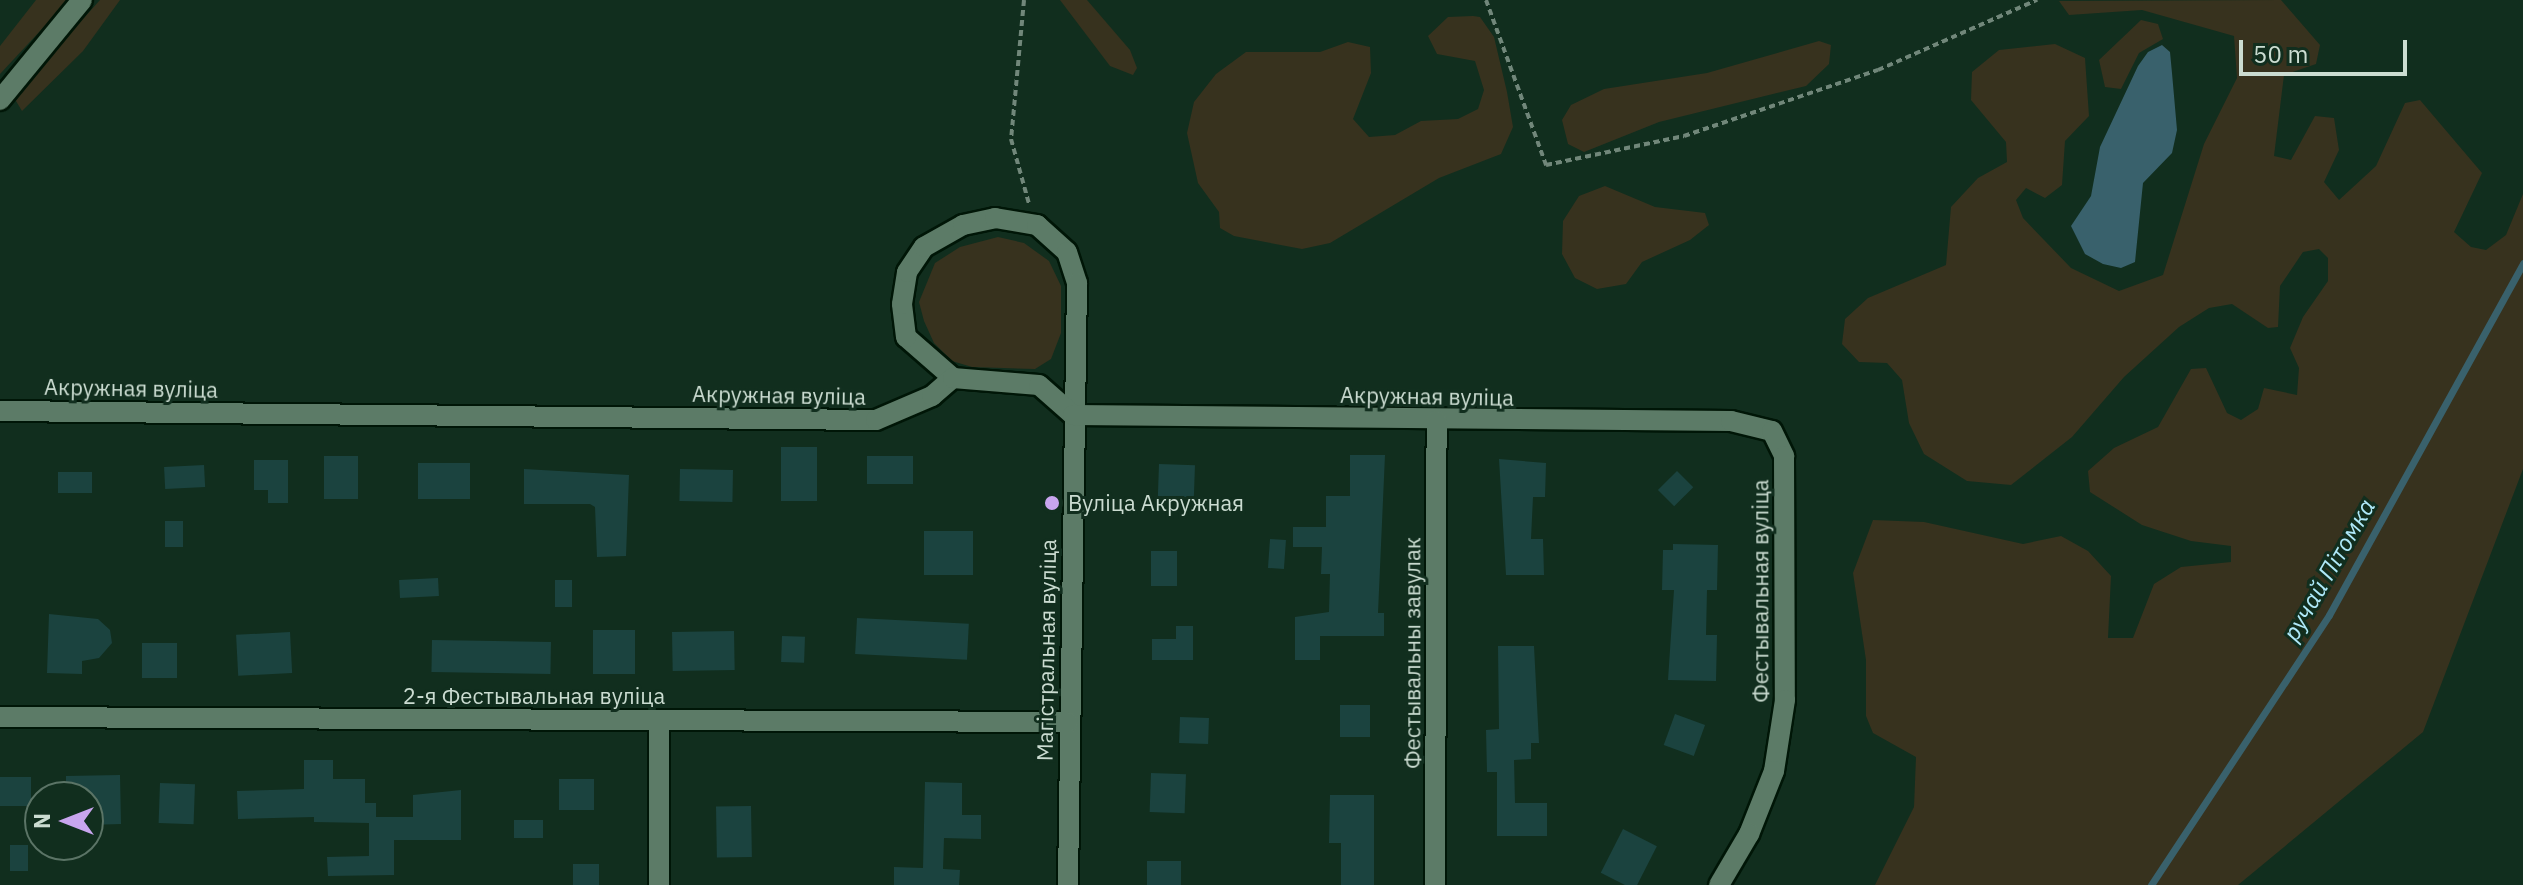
<!DOCTYPE html>
<html>
<head>
<meta charset="utf-8">
<style>
	body { margin:0 }
	#map { position:relative; width:2523px; height:885px; overflow:hidden; background:#112e1e; font-family:"IBM Plex Sans",sans-serif }
	div>[style] { position:absolute }
	[style*='--x'] { left:calc(var(--x)*1px); top:calc(var(--y)*1px); width:calc(var(--w)*1px); rotate:calc(var(--a)*1deg) }
	.green>* { inset:0; background:#37321e }
	.water>* { inset:0; background:#39616c }
	.stream>* { height:7px; margin:-3.5px; padding:0 3.5px; transform-origin:3.5px; border-radius:3.5px; background:#39616c }
	.building>* { inset:0; background:#1b433f; transform-origin:0 0 }
	.path>* { height:4px; margin-top:-2px; transform-origin:0; background:repeating-linear-gradient(90deg,#71877a 0 6px,transparent 0 10px) }
	.roads { filter:drop-shadow(2px 0 #001607) drop-shadow(-2px 0 #001607) drop-shadow(0 2px #001607) drop-shadow(0 -2px #001607) }
	.minor>* { height:20px; margin:-10px; padding:0 10px; transform-origin:10px; border-radius:10px; background:#5c7b67 }
	.dots>* { width:22px; height:22px; translate:-50% -50%; box-sizing:border-box; border:4px solid #112e1e; border-radius:50% }
	span { translate:-50% -50%; white-space:nowrap; text-align:center; line-height:1.15; -webkit-text-stroke:6px #112e1e; paint-order:stroke }
	.street-label { font-size:22px; color:#cbdcd1 }
	.poi-label { font-size:22px; color:#cbdcd1 }
	.left { translate:0 -50%; text-align:left }
	.water-label { font-size:24px; color:#afe9f9; font-style:italic }
	.north { position:absolute; left:24px; top:781px; width:80px; height:80px; box-sizing:border-box; background:#112e1e; border:2px solid #5b7466; border-radius:50%; rotate:270deg; font-size:22px; font-weight:700; line-height:32px; text-align:center; color:#cbdcd1 }
	.north::after { content:''; display:block; margin:auto; width:28px; height:36px; background:#c8a5ee; clip-path:polygon(50% 0,100% 100%,50% 72%,0 100%) }
	.scale { position:absolute; left:2239px; top:40px; width:168px; height:36px; box-sizing:border-box; border:4px solid #cbdcd1; border-top:0; padding-left:10px; font-size:24px; line-height:28px; white-space:nowrap; color:#cbdcd1; -webkit-text-stroke:6px #112e1e; paint-order:stroke }
</style>
</head>
<body>
<div id="map">
	<div class="green">
		<i style="clip-path:polygon(36px 0,69px 0,0 74px,0 46px)"></i>
		<i style="clip-path:polygon(100px 0,120px 0,83px 51px,22px 111px,13px 96px)"></i>
		<i style="clip-path:polygon(1060px 0,1087px 0,1130px 50px,1137px 68px,1133px 75px,1110px 66px)"></i>
		<i style="clip-path:polygon(2281px 0,2320px 45px,2316px 64px,2284px 75px,2274px 156px,2291px 160px,2315px 116px,2334px 118px,2339px 150px,2324px 182px,2339px 200px,2376px 166px,2405px 103px,2420px 100px,2482px 173px,2454px 232px,2471px 247px,2486px 250px,2506px 235px,2523px 194px,2523px 469px,2423px 732px,2238px 885px,1875px 885px,1914px 807px,1916px 757px,1873px 733px,1866px 716px,1866px 660px,1853px 573px,1873px 520px,1924px 522px,2023px 544px,2061px 536px,2088px 551px,2111px 576px,2108px 638px,2133px 638px,2154px 584px,2181px 567px,2231px 562px,2231px 546px,2191px 541px,2142px 525px,2090px 492px,2088px 471px,2114px 448px,2158px 427px,2191px 369px,2206px 368px,2227px 413px,2241px 420px,2258px 409px,2264px 388px,2297px 395px,2299px 368px,2290px 348px,2303px 317px,2328px 281px,2328px 258px,2319px 249px,2303px 252px,2280px 286px,2278px 327px,2268px 328px,2232px 304px,2209px 308px,2179px 327px,2124px 377px,2072px 437px,2011px 485px,1967px 481px,1924px 454px,1909px 423px,1902px 380px,1887px 363px,1859px 362px,1842px 344px,1845px 319px,1868px 298px,1946px 265px,1951px 207px,1978px 178px,2007px 162px,2006px 142px,1971px 100px,1972px 72px,1999px 50px,2055px 44px,2085px 58px,2089px 116px,2065px 141px,2062px 185px,2045px 198px,2026px 188px,2016px 200px,2023px 218px,2071px 268px,2119px 291px,2163px 275px,2204px 144px,2237px 78px,2234px 36px,2142px 10px,2069px 15px,2059px 1px)"></i>
		<i style="clip-path:polygon(1473px 16px,1480px 17px,1494px 37px,1507px 92px,1513px 127px,1501px 154px,1439px 178px,1330px 243px,1302px 249px,1234px 236px,1220px 228px,1219px 212px,1198px 183px,1187px 133px,1194px 102px,1216px 74px,1246px 52px,1320px 52px,1348px 42px,1370px 47px,1371px 73px,1353px 119px,1369px 137px,1395px 135px,1421px 121px,1458px 119px,1478px 109px,1484px 90px,1475px 61px,1437px 54px,1428px 36px,1448px 17px)"></i>
		<i style="clip-path:polygon(2141px 20px,2158px 24px,2163px 39px,2139px 53px,2121px 89px,2105px 87px,2099px 60px)"></i>
		<i style="clip-path:polygon(1819px 41px,1831px 45px,1829px 64px,1806px 86px,1659px 122px,1584px 152px,1568px 144px,1562px 120px,1571px 105px,1604px 89px,1707px 73px)"></i>
		<i style="clip-path:polygon(1605px 186px,1655px 207px,1705px 213px,1709px 225px,1690px 240px,1642px 262px,1626px 284px,1597px 289px,1575px 278px,1562px 254px,1563px 221px,1579px 196px)"></i>
		<i style="clip-path:polygon(998px 237px,1024px 243px,1049px 261px,1061px 286px,1061px 333px,1051px 359px,1035px 369px,972px 367px,952px 361px,934px 343px,924px 321px,919px 302px,935px 263px,960px 247px)"></i>
	</div>
	<div class="water">
		<i style="clip-path:polygon(2162px 45px,2170px 52px,2172px 73px,2177px 130px,2172px 153px,2143px 183px,2135px 262px,2121px 268px,2103px 264px,2085px 254px,2071px 226px,2091px 196px,2100px 147px,2138px 66px,2148px 52px)"></i>
	</div>
	<div class="stream">
		<i style="--x:2151;--y:885;--w:323;--a:-56.6"></i>
		<i style="--x:2329;--y:615;--w:402;--a:-61.1"></i>
	</div>
	<div class="building">
		<i style="left:781px;top:447px;width:36px;height:54px"></i>
		<i style="clip-path:polygon(1350px 455px,1385px 455px,1378px 613px,1384px 613px,1384px 636px,1320px 636px,1320px 660px,1295px 660px,1295px 617px,1329px 612px,1330px 574px,1321px 574px,1322px 547px,1293px 547px,1293px 527px,1326px 527px,1326px 496px,1350px 496px)"></i>
		<i style="left:324px;top:456px;width:34px;height:43px"></i>
		<i style="left:867px;top:456px;width:46px;height:28px"></i>
		<i style="clip-path:polygon(1499px 459px,1546px 463px,1545px 497px,1533px 497px,1531px 539px,1543px 539px,1544px 575px,1506px 575px)"></i>
		<i style="clip-path:polygon(254px 460px,288px 460px,288px 503px,268px 503px,268px 490px,254px 490px)"></i>
		<i style="left:470px;top:463px;width:36px;height:52px;rotate:90deg"></i>
		<i style="left:1159px;top:464px;width:36px;height:32px;rotate:2deg"></i>
		<i style="left:204px;top:465px;width:22px;height:40px;rotate:87deg"></i>
		<i style="clip-path:polygon(524px 469px,629px 475px,626px 556px,597px 557px,595px 507px,590px 504px,524px 504px)"></i>
		<i style="left:680px;top:469px;width:53px;height:32px;rotate:1deg"></i>
		<i style="left:1677px;top:471px;width:23px;height:27px;rotate:45deg"></i>
		<i style="left:58px;top:472px;width:34px;height:21px"></i>
		<i style="left:165px;top:521px;width:18px;height:26px"></i>
		<i style="left:924px;top:531px;width:49px;height:44px"></i>
		<i style="left:1270px;top:539px;width:16px;height:29px;rotate:4deg"></i>
		<i style="clip-path:polygon(1673px 544px,1718px 545px,1717px 590px,1707px 590px,1706px 635px,1717px 635px,1716px 681px,1668px 680px,1674px 590px,1662px 590px,1663px 550px,1673px 550px)"></i>
		<i style="left:1151px;top:551px;width:26px;height:35px"></i>
		<i style="left:438px;top:578px;width:18px;height:39px;rotate:87deg"></i>
		<i style="left:555px;top:580px;width:17px;height:27px"></i>
		<i style="clip-path:polygon(49px 614px,98px 619px,110px 630px,112px 643px,99px 658px,82px 661px,82px 674px,47px 673px)"></i>
		<i style="left:857px;top:618px;width:112px;height:36px;rotate:3deg"></i>
		<i style="clip-path:polygon(1176px 626px,1193px 626px,1193px 660px,1152px 660px,1152px 639px,1176px 639px)"></i>
		<i style="left:593px;top:630px;width:42px;height:44px"></i>
		<i style="left:734px;top:631px;width:39px;height:62px;rotate:89deg"></i>
		<i style="left:290px;top:632px;width:41px;height:54px;rotate:87deg"></i>
		<i style="left:782px;top:636px;width:23px;height:26px;rotate:2deg"></i>
		<i style="left:432px;top:640px;width:119px;height:32px;rotate:1deg"></i>
		<i style="left:142px;top:643px;width:35px;height:35px"></i>
		<i style="clip-path:polygon(1498px 646px,1534px 646px,1539px 743px,1531px 743px,1531px 759px,1514px 760px,1515px 803px,1547px 803px,1547px 836px,1497px 836px,1497px 772px,1487px 772px,1486px 730px,1499px 729px)"></i>
		<i style="left:1340px;top:705px;width:30px;height:32px"></i>
		<i style="left:1675px;top:714px;width:32px;height:33px;rotate:20deg"></i>
		<i style="left:1180px;top:717px;width:29px;height:26px;rotate:2deg"></i>
		<i style="clip-path:polygon(304px 760px,333px 760px,333px 779px,365px 779px,365px 803px,376px 803px,376px 817px,413px 817px,413px 795px,461px 790px,461px 840px,394px 840px,394px 875px,328px 876px,327px 857px,369px 856px,369px 823px,314px 822px,314px 817px,238px 819px,237px 791px,304px 789px)"></i>
		<i style="left:1151px;top:773px;width:35px;height:39px;rotate:2deg"></i>
		<i style="clip-path:polygon(120px 775px,121px 824px,88px 825px,88px 797px,66px 797px,66px 776px)"></i>
		<i style="left:0;top:777px;width:31px;height:29px"></i>
		<i style="left:559px;top:779px;width:35px;height:31px"></i>
		<i style="clip-path:polygon(925px 782px,962px 783px,962px 815px,981px 815px,981px 839px,944px 838px,943px 869px,960px 870px,959px 885px,894px 885px,894px 867px,923px 868px)"></i>
		<i style="left:160px;top:783px;width:35px;height:40px;rotate:2deg"></i>
		<i style="clip-path:polygon(1330px 795px,1374px 795px,1374px 885px,1341px 885px,1341px 843px,1329px 843px)"></i>
		<i style="left:751px;top:806px;width:51px;height:35px;rotate:89deg"></i>
		<i style="left:514px;top:820px;width:29px;height:18px"></i>
		<i style="left:1623px;top:829px;width:38px;height:49px;rotate:27deg"></i>
		<i style="left:10px;top:845px;width:18px;height:26px"></i>
		<i style="left:1181px;top:861px;width:24px;height:34px;rotate:90deg"></i>
		<i style="left:573px;top:864px;width:26px;height:21px"></i>
	</div>
	<div class="path">
		<i style="--x:1024;--y:0;--w:140;--a:95.3"></i>
		<i style="--x:1011;--y:139;--w:67;--a:74.5"></i>
		<i style="--x:1486;--y:0;--w:176;--a:70"></i>
		<i style="--x:1546;--y:165;--w:141;--a:-11.9"></i>
		<i style="--x:1684;--y:136;--w:205;--a:-18.8"></i>
		<i style="--x:1878;--y:70;--w:174;--a:-23.8"></i>
	</div>
	<div class="roads">
		<div class="minor">
			<i style="--x:0;--y:100;--w:129;--a:-50.6"></i>
			<i style="--x:953;--y:378;--w:62;--a:-138.9"></i>
			<i style="--x:906;--y:337;--w:33;--a:-97"></i>
			<i style="--x:902;--y:304;--w:32;--a:-81"></i>
			<i style="--x:907;--y:272;--w:30;--a:-56"></i>
			<i style="--x:924;--y:247;--w:45;--a:-29.4"></i>
			<i style="--x:963;--y:225;--w:33;--a:-12"></i>
			<i style="--x:995;--y:218;--w:43;--a:9.5"></i>
			<i style="--x:1037;--y:225;--w:40;--a:42"></i>
			<i style="--x:1067;--y:252;--w:33;--a:72"></i>
			<i style="--x:1077;--y:283;--w:602;--a:90.86"></i>
			<i style="--x:0;--y:411;--w:876;--a:0.59"></i>
			<i style="--x:876;--y:420;--w:61;--a:-23.2"></i>
			<i style="--x:932;--y:396;--w:28;--a:-41"></i>
			<i style="--x:953;--y:378;--w:86;--a:4.7"></i>
			<i style="--x:1039;--y:385;--w:45;--a:41.4"></i>
			<i style="--x:1073;--y:415;--w:658;--a:0.52"></i>
			<i style="--x:1731;--y:421;--w:42;--a:13.7"></i>
			<i style="--x:1772;--y:431;--w:28;--a:64"></i>
			<i style="--x:1784;--y:456;--w:244;--a:89.8"></i>
			<i style="--x:1785;--y:700;--w:72;--a:98.8"></i>
			<i style="--x:1774;--y:771;--w:68;--a:111.6"></i>
			<i style="--x:1749;--y:834;--w:59;--a:120.5"></i>
			<i style="--x:0;--y:717;--w:1068;--a:0.27"></i>
			<i style="--x:659;--y:885;--w:164;--a:-90"></i>
			<i style="--x:1435;--y:885;--w:464;--a:-89.8"></i>
		</div>
	</div>
	<div class="dots">
		<i style="left:1052px;top:503px;background:#c8a5ee"></i>
	</div>
	<div class="street-label">
		<span style="left:131px;top:388px;rotate:1deg">Акружная вуліца</span>
		<span style="left:779px;top:395px;rotate:1deg">Акружная вуліца</span>
		<span style="left:1427px;top:396px;rotate:1deg">Акружная вуліца</span>
		<span style="left:1760px;top:591px;rotate:-90deg">Фестывальная вуліца</span>
		<span style="left:1046px;top:650px;rotate:-89deg">Магістральная вуліца</span>
		<span style="left:1412px;top:653px;rotate:-90deg">Фестывальны завулак</span>
		<span style="left:534px;top:696px">2-я Фестывальная вуліца</span>
	</div>
	<div class="poi-label">
		<span class="left" style="left:1068px;top:503px">Вуліца Акружная</span>
	</div>
	<div class="water-label">
		<span style="left:2329px;top:570px;rotate:-60deg">ручай Пітомка</span>
	</div>
	<div class="north">N</div>
	<div class="scale">50 m</div>
</div>
</body>
</html>
